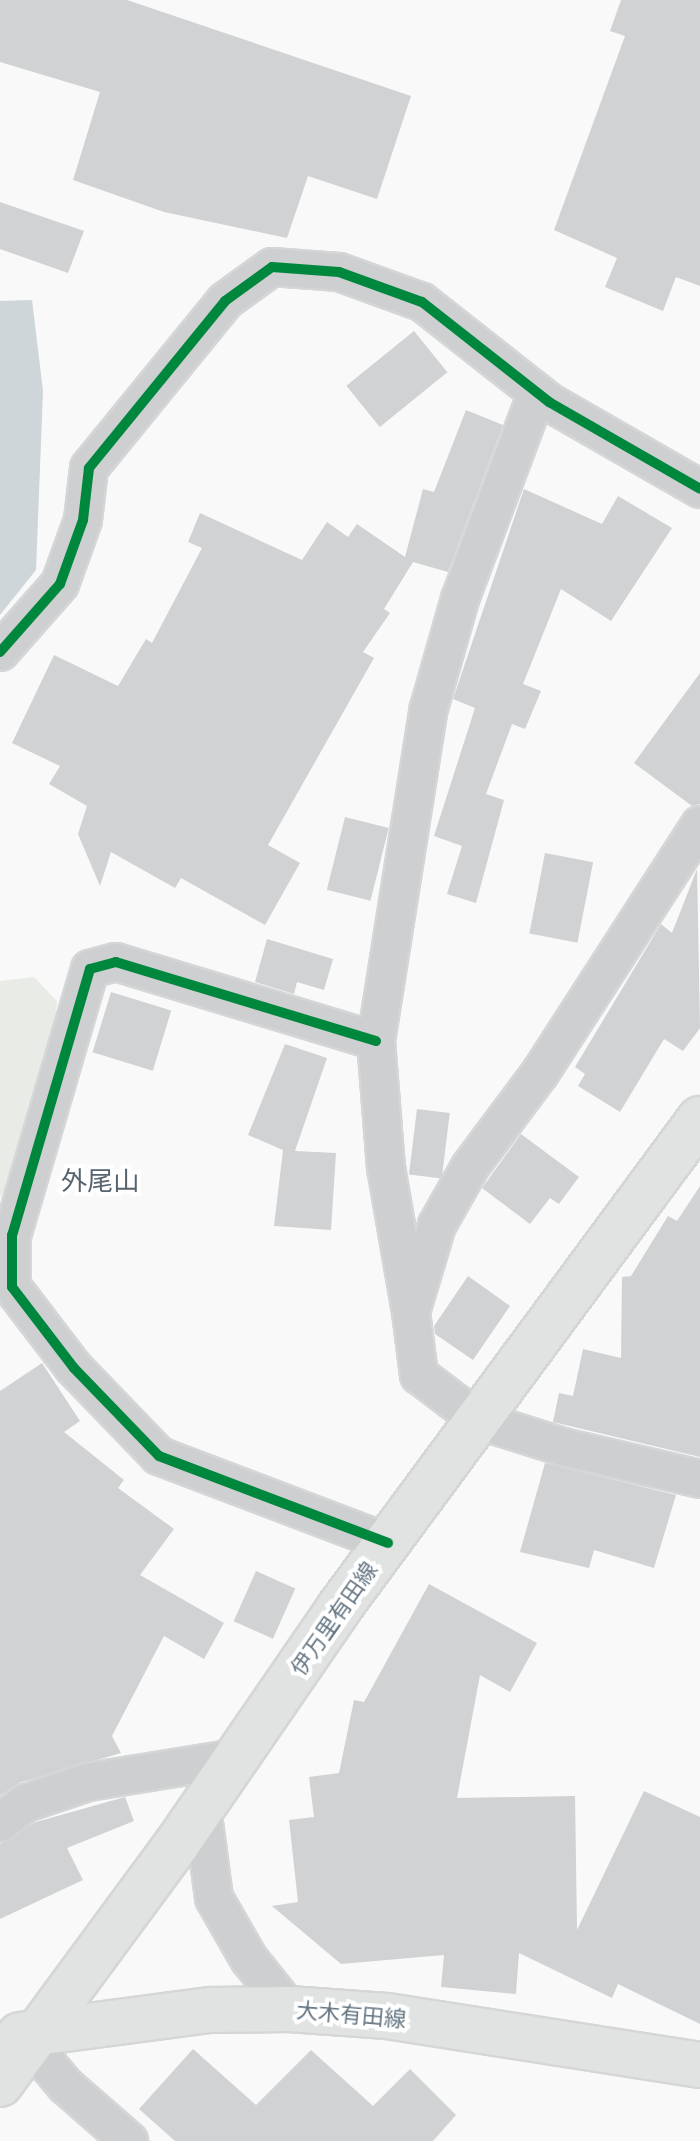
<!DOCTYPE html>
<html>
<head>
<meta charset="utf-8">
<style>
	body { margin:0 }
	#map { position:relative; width:700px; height:2141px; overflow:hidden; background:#f9f9f9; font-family:"Titillium Web","Noto Sans JP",sans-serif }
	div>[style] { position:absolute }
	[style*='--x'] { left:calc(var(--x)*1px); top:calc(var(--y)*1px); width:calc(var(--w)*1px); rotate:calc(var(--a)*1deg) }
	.green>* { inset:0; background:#e8ebe6 }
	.water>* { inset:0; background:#ced6d9 }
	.building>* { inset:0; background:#d0d2d3; transform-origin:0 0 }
	.roads { filter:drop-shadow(2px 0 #d5d6d7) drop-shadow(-2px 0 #d5d6d7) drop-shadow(0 2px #d5d6d7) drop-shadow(0 -2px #d5d6d7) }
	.street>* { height:36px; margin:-18px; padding:0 18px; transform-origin:18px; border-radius:18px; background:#cecfd0 }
	.secondary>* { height:44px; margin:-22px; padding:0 22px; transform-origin:22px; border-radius:22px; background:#e1e2e2 }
	.cycleway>* { height:10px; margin:-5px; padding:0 5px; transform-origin:5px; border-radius:5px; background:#00873e }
	span { translate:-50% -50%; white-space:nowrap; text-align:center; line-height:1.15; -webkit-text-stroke:8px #fff; paint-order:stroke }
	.street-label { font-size:22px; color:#657683 }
	.quarter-label { font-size:26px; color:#57646e }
</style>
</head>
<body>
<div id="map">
	<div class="green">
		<i style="clip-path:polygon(34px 977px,57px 1001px,53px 1040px,19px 1166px,0 1198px,0 981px)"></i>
	</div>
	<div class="water">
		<i style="clip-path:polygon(32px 300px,43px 391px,36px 570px,0 615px,0 301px)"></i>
	</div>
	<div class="building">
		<i style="clip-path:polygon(0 0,127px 0,411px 96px,377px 199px,308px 176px,287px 238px,164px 212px,73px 180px,100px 92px,0 62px)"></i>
		<i style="clip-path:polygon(621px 0,700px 0,700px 286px,676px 277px,663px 311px,605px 287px,617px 258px,554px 230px,625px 36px,610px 31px)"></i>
		<i style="clip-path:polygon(0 202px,84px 231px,68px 273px,0 249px)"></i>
		<i style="left:414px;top:331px;width:53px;height:87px;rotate:51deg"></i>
		<i style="clip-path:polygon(466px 410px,503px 425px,448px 572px,413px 562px,384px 609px,390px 613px,363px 652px,374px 658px,268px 845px,300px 863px,265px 925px,181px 878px,175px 888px,111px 852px,100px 886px,78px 834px,87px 806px,49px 784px,60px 766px,12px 743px,54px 655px,118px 686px,146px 639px,152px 643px,202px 548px,188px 542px,200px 513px,302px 560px,327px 522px,348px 537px,357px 524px,405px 557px,423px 489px,434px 492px)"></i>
		<i style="clip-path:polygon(524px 489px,602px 524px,618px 496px,672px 528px,611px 621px,561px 589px,523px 684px,541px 691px,525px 729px,512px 724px,486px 794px,504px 800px,476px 903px,447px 894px,462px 846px,434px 836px,475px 708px,453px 699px)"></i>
		<i style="clip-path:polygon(700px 673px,700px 804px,692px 806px,634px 763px)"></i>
		<i style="left:345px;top:817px;width:45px;height:75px;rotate:14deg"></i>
		<i style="left:545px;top:853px;width:49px;height:82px;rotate:11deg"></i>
		<i style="clip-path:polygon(697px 869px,700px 1028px,683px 1051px,664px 1039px,620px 1112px,578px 1086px,585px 1074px,575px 1067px,661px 924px,672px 933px)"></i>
		<i style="clip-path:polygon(267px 939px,333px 959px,324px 990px,297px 982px,294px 994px,255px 982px)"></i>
		<i style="left:111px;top:992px;width:63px;height:63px;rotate:17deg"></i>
		<i style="clip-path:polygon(285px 1044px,327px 1058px,295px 1151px,336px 1153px,331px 1230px,274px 1226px,283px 1150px,248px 1135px)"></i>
		<i style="left:417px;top:1109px;width:33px;height:66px;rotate:7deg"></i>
		<i style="clip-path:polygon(521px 1134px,579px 1177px,559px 1204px,550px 1198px,530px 1224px,482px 1188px)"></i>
		<i style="clip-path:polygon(700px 1186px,700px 1457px,553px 1422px,559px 1393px,573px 1396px,583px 1349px,621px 1358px,622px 1277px,631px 1276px,668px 1216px,677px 1221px)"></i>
		<i style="clip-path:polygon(468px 1276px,510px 1306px,473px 1360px,435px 1334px,434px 1326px)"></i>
		<i style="clip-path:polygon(42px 1363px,80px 1421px,64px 1432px,124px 1480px,118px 1488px,174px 1529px,140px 1575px,224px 1623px,204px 1659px,164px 1636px,112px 1736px,121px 1753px,19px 1783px,0 1796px,0 1391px)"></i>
		<i style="clip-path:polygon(545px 1463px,676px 1495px,654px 1568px,594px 1550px,589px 1568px,520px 1552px)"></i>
		<i style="left:256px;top:1571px;width:43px;height:55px;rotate:24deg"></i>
		<i style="clip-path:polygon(429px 1584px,537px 1643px,510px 1692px,480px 1675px,457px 1798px,575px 1796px,577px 1930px,644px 1791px,700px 1817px,700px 2024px,618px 1984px,612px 1998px,519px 1953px,516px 1994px,441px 1987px,444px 1955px,341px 1964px,272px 1906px,298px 1902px,289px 1820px,314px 1817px,309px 1777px,339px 1773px,354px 1700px,364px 1702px)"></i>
		<i style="clip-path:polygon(125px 1797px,134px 1821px,67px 1848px,83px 1880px,0 1919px,0 1844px,36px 1822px)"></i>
		<i style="clip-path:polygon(193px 2049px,256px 2105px,311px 2050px,373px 2106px,410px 2069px,456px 2115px,433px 2141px,175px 2141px,139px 2109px)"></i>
	</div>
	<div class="roads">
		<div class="street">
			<i style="--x:0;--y:652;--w:91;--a:-48.6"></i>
			<i style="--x:60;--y:584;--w:68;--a:-70.2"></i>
			<i style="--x:83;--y:520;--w:52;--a:-83.4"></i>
			<i style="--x:89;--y:468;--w:215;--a:-50.8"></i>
			<i style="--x:225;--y:301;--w:58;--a:-35.9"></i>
			<i style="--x:272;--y:267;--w:67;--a:4.3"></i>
			<i style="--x:339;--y:272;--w:88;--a:19.9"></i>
			<i style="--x:422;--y:302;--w:162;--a:38.2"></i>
			<i style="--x:549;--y:402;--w:174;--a:29.9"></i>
			<i style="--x:700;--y:825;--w:295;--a:122.8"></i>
			<i style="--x:540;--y:1073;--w:117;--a:126.7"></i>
			<i style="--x:470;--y:1167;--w:67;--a:119.6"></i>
			<i style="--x:437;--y:1225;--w:91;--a:106.6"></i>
			<i style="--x:411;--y:1312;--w:64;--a:82.8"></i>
			<i style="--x:419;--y:1375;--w:74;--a:37.3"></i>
			<i style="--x:478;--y:1420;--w:89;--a:17.6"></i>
			<i style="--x:563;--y:1447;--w:141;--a:13.1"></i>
			<i style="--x:376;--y:1041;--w:272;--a:-163.1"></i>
			<i style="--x:116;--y:962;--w:27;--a:165"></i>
			<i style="--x:90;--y:969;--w:277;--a:106.3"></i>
			<i style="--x:12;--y:1235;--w:52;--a:90"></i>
			<i style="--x:12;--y:1287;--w:102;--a:52.6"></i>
			<i style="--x:74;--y:1368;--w:122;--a:46"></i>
			<i style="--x:159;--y:1456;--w:245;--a:20.8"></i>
			<i style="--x:411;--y:1312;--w:146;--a:-99.8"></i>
			<i style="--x:386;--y:1168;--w:127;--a:-94.5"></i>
			<i style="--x:376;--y:1041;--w:337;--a:-81"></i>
			<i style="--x:429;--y:708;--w:113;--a:-74.1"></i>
			<i style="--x:460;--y:599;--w:220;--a:-69.5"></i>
			<i style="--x:202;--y:1808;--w:91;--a:82.4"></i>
			<i style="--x:214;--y:1898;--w:70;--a:60.2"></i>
			<i style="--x:249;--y:1959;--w:64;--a:51.3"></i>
			<i style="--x:0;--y:1823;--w:33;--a:-38"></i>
			<i style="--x:26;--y:1803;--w:65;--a:-18.7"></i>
			<i style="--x:88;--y:1782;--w:151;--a:-9.2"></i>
			<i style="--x:37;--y:2033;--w:35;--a:70"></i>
			<i style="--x:49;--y:2066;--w:26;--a:50"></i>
			<i style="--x:66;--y:2086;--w:84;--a:41.1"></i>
		</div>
		<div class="secondary">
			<i style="--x:20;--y:2035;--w:193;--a:-7.5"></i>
			<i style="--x:211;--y:2010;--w:78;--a:-0.7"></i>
			<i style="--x:289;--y:2009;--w:98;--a:4.1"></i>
			<i style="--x:387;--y:2016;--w:317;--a:8.9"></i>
			<i style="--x:0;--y:2084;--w:298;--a:-53.6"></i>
			<i style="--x:177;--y:1844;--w:286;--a:-55.5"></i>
			<i style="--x:339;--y:1608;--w:608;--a:-53.56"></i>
		</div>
	</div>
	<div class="cycleway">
		<i style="--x:0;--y:652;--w:91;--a:-48.6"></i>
		<i style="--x:60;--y:584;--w:68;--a:-70.2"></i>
		<i style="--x:83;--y:520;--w:52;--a:-83.4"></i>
		<i style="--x:89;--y:468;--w:215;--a:-50.8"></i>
		<i style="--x:225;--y:301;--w:58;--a:-35.9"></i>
		<i style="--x:272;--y:267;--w:67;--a:4.3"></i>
		<i style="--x:339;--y:272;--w:88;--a:19.9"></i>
		<i style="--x:422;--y:302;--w:162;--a:38.2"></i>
		<i style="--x:549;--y:402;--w:174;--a:29.9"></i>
		<i style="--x:376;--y:1041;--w:272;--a:-163.1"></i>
		<i style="--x:116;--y:962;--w:27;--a:165"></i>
		<i style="--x:90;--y:969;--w:277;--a:106.3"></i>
		<i style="--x:12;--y:1235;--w:52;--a:90"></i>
		<i style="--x:12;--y:1287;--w:102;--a:52.6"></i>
		<i style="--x:74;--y:1368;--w:122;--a:46"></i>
		<i style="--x:159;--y:1456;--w:245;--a:20.8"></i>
	</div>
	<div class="street-label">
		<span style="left:334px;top:1619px;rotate:-55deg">伊万里有田線</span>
		<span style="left:351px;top:2015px;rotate:5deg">大木有田線</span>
	</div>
	<div class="quarter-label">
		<span style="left:100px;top:1181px">外尾山</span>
	</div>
</div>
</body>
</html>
